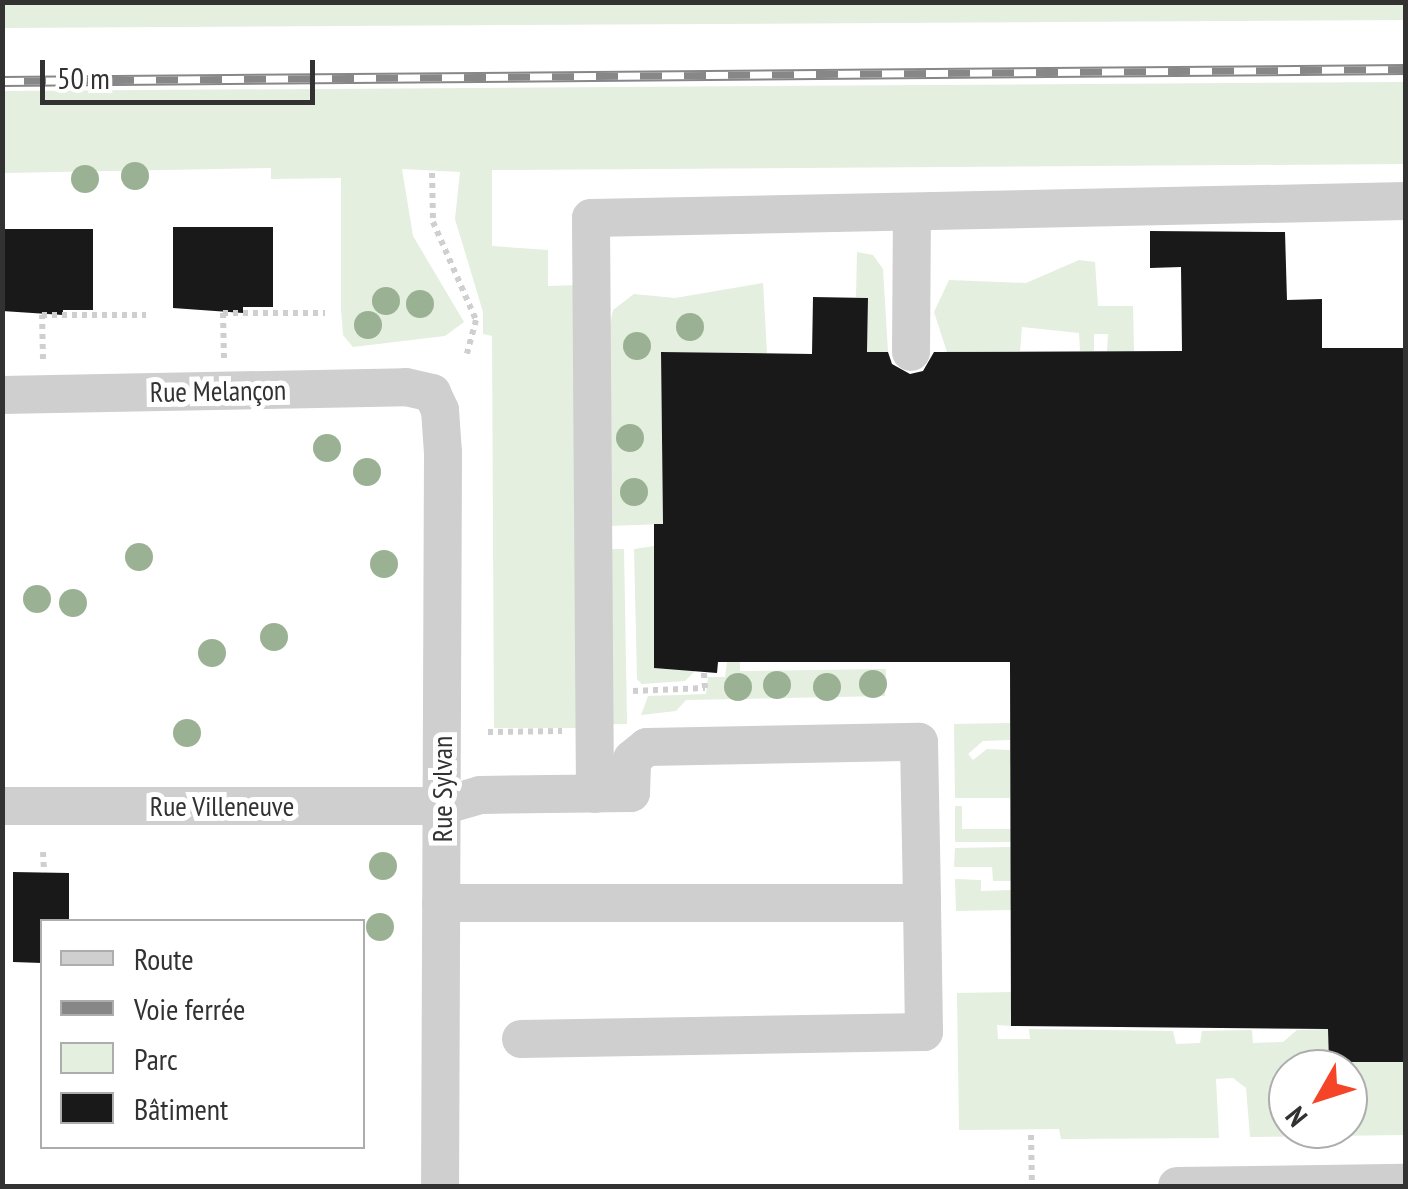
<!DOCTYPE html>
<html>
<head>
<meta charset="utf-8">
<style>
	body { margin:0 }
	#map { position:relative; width:1408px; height:1189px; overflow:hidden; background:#fff; font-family:"PT Sans Narrow",sans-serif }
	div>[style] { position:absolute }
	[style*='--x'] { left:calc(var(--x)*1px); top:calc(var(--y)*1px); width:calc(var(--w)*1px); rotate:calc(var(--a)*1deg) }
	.green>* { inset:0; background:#e4efdf; transform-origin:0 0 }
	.building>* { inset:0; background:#191919 }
	.path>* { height:6px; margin-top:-3px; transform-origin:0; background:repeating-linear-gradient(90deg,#cfcfcf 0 5px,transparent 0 10px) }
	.minor>* { height:38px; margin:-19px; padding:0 19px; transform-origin:19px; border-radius:19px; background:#cfcfcf }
	.rail>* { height:11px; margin-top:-5.5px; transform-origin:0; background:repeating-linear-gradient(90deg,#fff 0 22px,#878787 0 44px); box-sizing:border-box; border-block:2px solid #878787 }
	.trees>* { width:28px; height:28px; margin:-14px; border-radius:50%; background:#9ab293 }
	span { translate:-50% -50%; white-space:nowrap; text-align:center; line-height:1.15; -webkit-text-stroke:10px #fff; paint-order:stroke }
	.street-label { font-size:28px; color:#323232 }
	.frame { position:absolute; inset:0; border:5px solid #323232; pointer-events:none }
	.legend { position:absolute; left:40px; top:919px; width:325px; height:230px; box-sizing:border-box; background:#fff; border:2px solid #adadad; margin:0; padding:12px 18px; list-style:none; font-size:30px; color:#323232 }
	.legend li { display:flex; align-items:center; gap:20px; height:50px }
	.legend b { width:50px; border:2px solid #adadad }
	.north { position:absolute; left:1268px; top:1049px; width:100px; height:100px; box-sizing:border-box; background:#fff; border:2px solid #adadad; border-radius:50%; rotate:231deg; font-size:28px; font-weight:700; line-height:40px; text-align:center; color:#323232 }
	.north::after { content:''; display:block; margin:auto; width:35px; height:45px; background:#f54427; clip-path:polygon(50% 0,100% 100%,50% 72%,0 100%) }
	.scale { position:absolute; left:40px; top:60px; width:275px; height:45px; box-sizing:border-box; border:5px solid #323232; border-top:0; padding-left:12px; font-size:30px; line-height:35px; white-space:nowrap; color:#323232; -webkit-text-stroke:8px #fff; paint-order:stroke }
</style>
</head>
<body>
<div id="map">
	<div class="green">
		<i style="clip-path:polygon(1405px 2px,1405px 20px,2px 28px,3px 2px)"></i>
		<i style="clip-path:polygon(1405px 82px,1405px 164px,492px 170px,492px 246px,548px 250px,548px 286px,579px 285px,578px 728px,494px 728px,492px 336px,483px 334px,483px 312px,455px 219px,460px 172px,402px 169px,413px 236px,464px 322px,445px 336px,353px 347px,343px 335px,341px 308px,341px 178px,271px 179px,271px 168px,3px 173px,2px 91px)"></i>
		<i style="clip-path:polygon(857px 252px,873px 255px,883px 269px,888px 352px,867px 352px,868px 298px,856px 297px)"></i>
		<i style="clip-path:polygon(1079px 260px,1095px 262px,1098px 306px,1133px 306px,1134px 351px,1107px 351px,1108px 334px,1094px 334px,1094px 351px,1080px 351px,1079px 333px,1022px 327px,1020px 351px,947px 352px,934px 312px,949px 280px,1026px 283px)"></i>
		<i style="clip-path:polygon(763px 283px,767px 353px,661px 352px,663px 524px,608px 526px,607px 339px,613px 310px,634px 294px,675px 298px)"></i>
		<i style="clip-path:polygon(654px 546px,654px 668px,695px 671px,685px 681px,642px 684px,637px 679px,634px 549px)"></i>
		<i style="left:624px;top:549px;width:175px;height:16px;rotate:89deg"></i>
		<i style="clip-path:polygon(727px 662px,740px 662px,740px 671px,886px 669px,885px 696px,686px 700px,676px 711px,641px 715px,648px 696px,706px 694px,708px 677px,725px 677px)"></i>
		<i style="clip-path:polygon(1010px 723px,1010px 740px,983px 741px,968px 754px,973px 760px,987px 749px,1010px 750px,1010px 798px,955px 798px,954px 724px)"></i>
		<i style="clip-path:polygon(955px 806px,962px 806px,962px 829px,1011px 829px,1011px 842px,955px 842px)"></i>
		<i style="clip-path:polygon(1011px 847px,1011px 881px,993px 881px,992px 867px,954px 867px,955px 848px)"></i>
		<i style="clip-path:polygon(955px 879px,981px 880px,981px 891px,1011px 890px,1011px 910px,956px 911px)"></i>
		<i style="clip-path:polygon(evenodd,1011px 992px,1011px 1026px,997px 1025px,998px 1039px,1030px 1039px,1029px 1029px,1173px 1031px,1176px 1044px,1200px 1043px,1202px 1031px,1252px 1030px,1253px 1043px,1283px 1042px,1297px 1030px,1328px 1029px,1405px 1062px,1405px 1135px,1250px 1137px,1246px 1088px,1233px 1078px,1216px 1079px,1219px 1138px,1061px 1139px,1059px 1129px,959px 1130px,957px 993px,1011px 992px,1288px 1069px,1348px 1069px,1348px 1129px,1288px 1129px,1288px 1069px)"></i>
	</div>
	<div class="building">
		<i style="clip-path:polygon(173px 227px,273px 227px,273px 307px,243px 307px,243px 313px,173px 308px)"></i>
		<i style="clip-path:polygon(2px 229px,93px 229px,93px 310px,63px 310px,63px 315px,2px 311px)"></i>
		<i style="clip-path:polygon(1150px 231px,1285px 232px,1287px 300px,1322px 299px,1322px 348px,1406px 348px,1406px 1062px,1329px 1062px,1328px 1029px,1011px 1026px,1010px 662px,718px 662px,717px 673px,654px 668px,654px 524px,663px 524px,661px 352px,812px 354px,813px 297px,868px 298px,867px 352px,888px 352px,892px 364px,910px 374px,923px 371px,934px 352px,1182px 351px,1181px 267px,1150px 268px)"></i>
		<i style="clip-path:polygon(13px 872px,69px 873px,69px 922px,42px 922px,42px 963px,13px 962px)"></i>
	</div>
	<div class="path">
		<i style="--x:432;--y:173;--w:49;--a:88.8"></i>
		<i style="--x:433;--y:222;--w:107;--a:66.3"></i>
		<i style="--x:476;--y:320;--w:35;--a:105"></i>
		<i style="--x:224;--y:358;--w:45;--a:-91.3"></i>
		<i style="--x:223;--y:313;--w:102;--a:0"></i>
		<i style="--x:43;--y:359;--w:44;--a:-91.3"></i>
		<i style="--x:42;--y:315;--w:104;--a:0"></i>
		<i style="--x:633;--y:691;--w:72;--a:-2.4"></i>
		<i style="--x:705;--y:688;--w:16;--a:-94"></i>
		<i style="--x:488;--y:732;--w:74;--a:-0.8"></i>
		<i style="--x:43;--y:852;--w:20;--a:87"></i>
		<i style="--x:1031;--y:1135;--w:51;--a:88.9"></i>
	</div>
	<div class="minor">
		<i style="--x:911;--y:352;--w:139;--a:-89.6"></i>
		<i style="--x:2;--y:395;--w:404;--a:-1.1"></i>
		<i style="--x:406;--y:387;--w:27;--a:13"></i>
		<i style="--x:432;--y:393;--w:19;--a:65"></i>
		<i style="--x:440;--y:410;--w:43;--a:86"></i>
		<i style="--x:443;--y:453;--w:733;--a:90.23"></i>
		<i style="--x:595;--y:794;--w:576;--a:-90.4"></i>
		<i style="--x:591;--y:218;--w:815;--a:-1.19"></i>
		<i style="--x:2;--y:806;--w:440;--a:0"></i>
		<i style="--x:442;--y:806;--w:40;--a:-16"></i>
		<i style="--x:480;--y:795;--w:151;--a:-0.8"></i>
		<i style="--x:631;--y:793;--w:34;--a:-88"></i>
		<i style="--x:632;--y:759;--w:19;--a:-39"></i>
		<i style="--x:647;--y:747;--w:272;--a:-1.1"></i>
		<i style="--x:919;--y:742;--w:161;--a:88.9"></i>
		<i style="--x:922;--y:903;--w:481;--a:180"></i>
		<i style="--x:521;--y:1039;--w:403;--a:-1"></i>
		<i style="--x:924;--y:1032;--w:129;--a:-90.9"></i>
		<i style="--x:1177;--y:1186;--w:229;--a:-0.8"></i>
	</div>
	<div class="rail">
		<i style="--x:2;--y:81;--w:1404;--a:-0.49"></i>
	</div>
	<div class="trees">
		<i style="left:135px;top:176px"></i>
		<i style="left:85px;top:179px"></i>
		<i style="left:386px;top:301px"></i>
		<i style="left:420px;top:304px"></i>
		<i style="left:368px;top:325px"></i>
		<i style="left:690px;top:327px"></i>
		<i style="left:637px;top:346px"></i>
		<i style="left:630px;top:438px"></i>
		<i style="left:327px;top:448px"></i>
		<i style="left:367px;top:472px"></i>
		<i style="left:634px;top:492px"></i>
		<i style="left:139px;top:557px"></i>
		<i style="left:384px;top:564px"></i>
		<i style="left:37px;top:599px"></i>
		<i style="left:73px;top:603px"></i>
		<i style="left:274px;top:637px"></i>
		<i style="left:212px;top:653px"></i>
		<i style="left:873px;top:684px"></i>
		<i style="left:777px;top:685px"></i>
		<i style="left:738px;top:687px"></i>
		<i style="left:827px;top:687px"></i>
		<i style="left:187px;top:733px"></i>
		<i style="left:383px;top:866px"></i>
		<i style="left:380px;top:927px"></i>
	</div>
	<div class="street-label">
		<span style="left:218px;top:391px;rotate:-1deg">Rue Melançon</span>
		<span style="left:442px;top:789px;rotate:-90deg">Rue Sylvan</span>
		<span style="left:222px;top:806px">Rue Villeneuve</span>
	</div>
	<div class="frame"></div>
	<ul class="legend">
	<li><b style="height:12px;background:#cfcfcf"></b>Route</li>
	<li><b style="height:12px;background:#878787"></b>Voie ferrée</li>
	<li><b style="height:28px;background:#e4efdf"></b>Parc</li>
	<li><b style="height:28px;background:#191919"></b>Bâtiment</li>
	</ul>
	<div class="north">N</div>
	<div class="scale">50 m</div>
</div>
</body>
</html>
